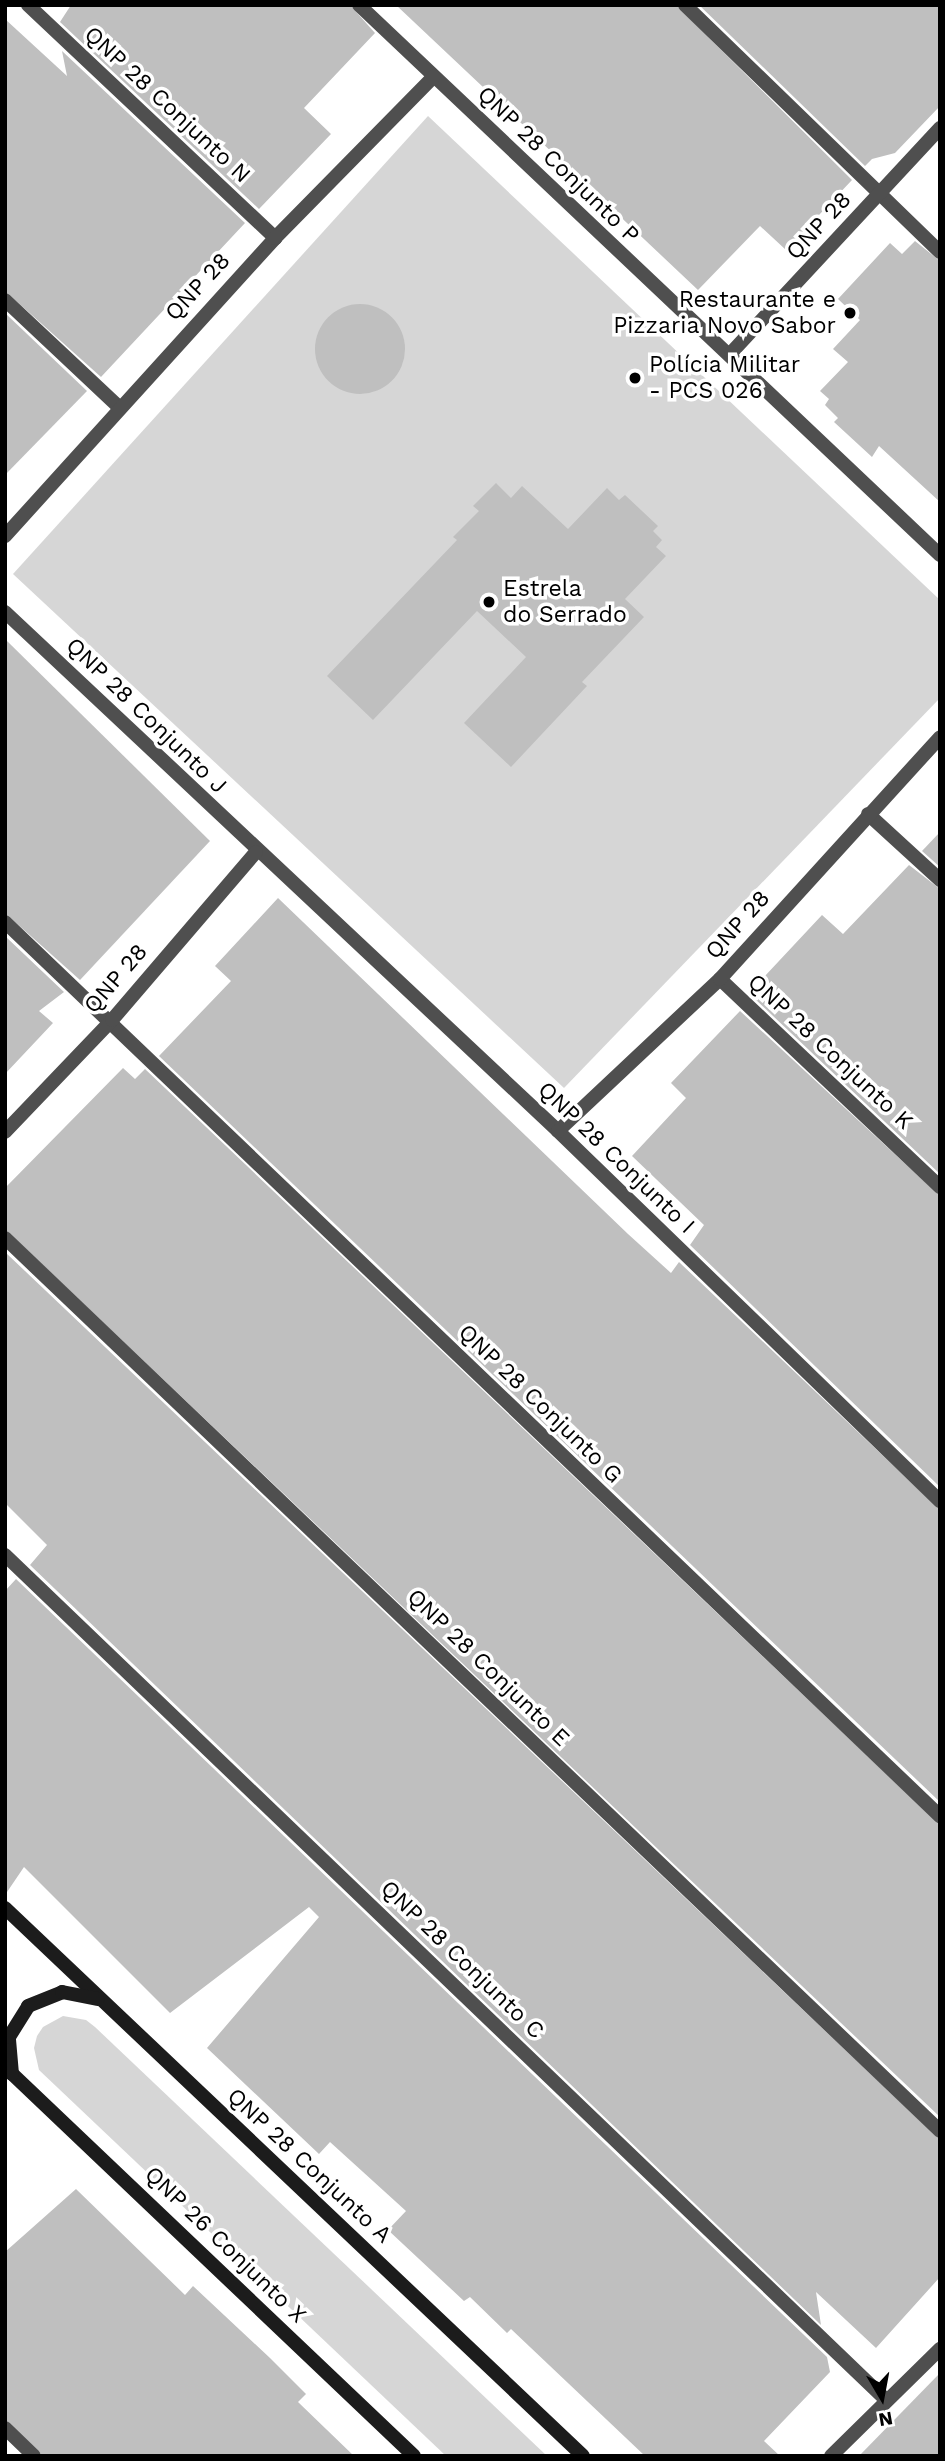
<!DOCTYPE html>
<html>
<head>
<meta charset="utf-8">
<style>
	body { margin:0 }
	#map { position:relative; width:945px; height:2461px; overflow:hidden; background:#fff; font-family:"Work Sans",sans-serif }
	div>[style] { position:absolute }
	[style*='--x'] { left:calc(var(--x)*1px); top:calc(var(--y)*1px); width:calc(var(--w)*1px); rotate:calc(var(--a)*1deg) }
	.green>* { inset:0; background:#d6d6d6 }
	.building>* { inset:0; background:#bfbfbf }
	.round { border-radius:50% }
	.street>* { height:14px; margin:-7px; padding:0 7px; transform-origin:7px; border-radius:7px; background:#4f4f4f }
	.secondary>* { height:14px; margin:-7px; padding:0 7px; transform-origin:7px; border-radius:7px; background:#1c1c1c }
	.dots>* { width:19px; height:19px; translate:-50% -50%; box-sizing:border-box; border:4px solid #fff; border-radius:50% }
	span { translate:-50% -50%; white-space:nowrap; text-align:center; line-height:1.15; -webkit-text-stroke:7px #fff; paint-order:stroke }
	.street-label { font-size:23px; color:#000 }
	.poi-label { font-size:23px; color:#000 }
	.right { translate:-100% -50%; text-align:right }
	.left { translate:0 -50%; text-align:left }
	.frame { position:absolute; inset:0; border:7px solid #000; pointer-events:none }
	.north { position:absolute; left:847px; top:2363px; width:70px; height:70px; -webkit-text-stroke:5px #fff; paint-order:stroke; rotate:170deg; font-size:19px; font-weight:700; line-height:28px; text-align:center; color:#000 }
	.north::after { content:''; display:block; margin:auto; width:24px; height:32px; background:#000; clip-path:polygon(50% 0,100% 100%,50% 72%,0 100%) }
</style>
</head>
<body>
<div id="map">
	<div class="green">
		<i style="clip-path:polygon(428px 116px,940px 600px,940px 698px,564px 1088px,13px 574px)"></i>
		<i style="clip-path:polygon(63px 2016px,86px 2020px,95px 2027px,547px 2456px,446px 2456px,39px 2070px,34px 2048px,37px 2036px,43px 2027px)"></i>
	</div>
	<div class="building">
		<i style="clip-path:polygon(71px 5px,350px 5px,375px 33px,304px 108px,331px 134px,259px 209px,60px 22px)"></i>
		<i style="clip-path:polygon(396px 5px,676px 5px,852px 180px,786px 250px,760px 226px,698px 290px)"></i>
		<i style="clip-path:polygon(699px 5px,940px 5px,940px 106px,895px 153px,872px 159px,865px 166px)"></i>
		<i style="clip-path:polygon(5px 19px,67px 76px,62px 51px,245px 223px,101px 377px,5px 291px)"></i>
		<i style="clip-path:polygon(915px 241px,940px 261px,940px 502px,879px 446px,872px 457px,834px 422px,838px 418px,825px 405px,829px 399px,820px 391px,848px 362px,833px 349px,860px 320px,838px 299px,890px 243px,902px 254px)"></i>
		<i class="round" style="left:315px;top:304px;width:90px;height:90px"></i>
		<i style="clip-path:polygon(5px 313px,87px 391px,5px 475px)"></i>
		<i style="clip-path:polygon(496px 483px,511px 498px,522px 486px,568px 529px,607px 488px,619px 500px,625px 495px,658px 526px,653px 531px,662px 540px,656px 547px,666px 556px,625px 599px,644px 617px,582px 682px,587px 686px,511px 767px,464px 723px,526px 657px,477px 611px,373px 720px,327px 676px,457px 540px,453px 537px,479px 511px,473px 506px)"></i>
		<i style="clip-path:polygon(5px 639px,210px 841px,80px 980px,5px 913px)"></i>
		<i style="clip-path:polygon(940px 832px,940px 867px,922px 851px)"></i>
		<i style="clip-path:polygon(909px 865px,940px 889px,940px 1174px,754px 998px,769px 982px,764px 977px,822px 915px,843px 934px)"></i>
		<i style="clip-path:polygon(278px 898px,628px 1234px,671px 1273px,679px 1262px,940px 1510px,940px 1802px,159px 1056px,231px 981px,215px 966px)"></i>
		<i style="clip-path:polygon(5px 936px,64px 992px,39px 1011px,53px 1023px,5px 1074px)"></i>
		<i style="clip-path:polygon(740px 1011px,940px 1196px,940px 1487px,690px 1245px,704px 1225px,632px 1156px,686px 1098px,671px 1083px)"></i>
		<i style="clip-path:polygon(123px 1068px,135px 1079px,145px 1069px,940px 1825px,940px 2117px,5px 1229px,5px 1188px)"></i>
		<i style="clip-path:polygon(5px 1252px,940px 2140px,940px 2277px,876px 2348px,816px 2292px,821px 2325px,30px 1565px,47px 1545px,5px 1503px)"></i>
		<i style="clip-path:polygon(16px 1579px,827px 2357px,830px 2372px,764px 2441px,780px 2456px,645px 2456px,511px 2329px,507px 2333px,470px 2297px,464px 2301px,388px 2230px,406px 2211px,330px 2142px,319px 2154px,207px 2048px,319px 1917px,309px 1907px,170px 2013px,24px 1867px,5px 1895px,5px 1591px)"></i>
		<i style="clip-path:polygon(76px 2189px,185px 2295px,193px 2286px,270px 2358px,306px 2394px,298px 2402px,354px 2456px,43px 2456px,5px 2419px,5px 2252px)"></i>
		<i style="clip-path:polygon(940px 2373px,940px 2456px,859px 2456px)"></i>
	</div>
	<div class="street">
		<i style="--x:28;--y:5;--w:340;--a:43.3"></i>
		<i style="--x:359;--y:5;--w:800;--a:43.43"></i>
		<i style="--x:685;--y:5;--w:355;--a:44.1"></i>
		<i style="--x:5;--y:300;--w:156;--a:43.2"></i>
		<i style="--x:731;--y:353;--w:307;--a:-47.1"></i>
		<i style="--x:5;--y:536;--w:402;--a:-47.8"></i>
		<i style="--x:275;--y:238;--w:226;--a:-45.5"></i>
		<i style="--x:5;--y:612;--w:758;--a:43.18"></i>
		<i style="--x:558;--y:1131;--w:532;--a:44.09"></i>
		<i style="--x:868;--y:814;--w:98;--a:42.5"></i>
		<i style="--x:5;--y:922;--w:1294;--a:43.72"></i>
		<i style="--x:720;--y:979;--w:303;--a:43.4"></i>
		<i style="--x:558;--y:1131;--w:222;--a:-43.2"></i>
		<i style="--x:720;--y:979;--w:327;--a:-47.7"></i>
		<i style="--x:5;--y:1132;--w:155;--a:-46.3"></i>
		<i style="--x:112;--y:1020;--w:221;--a:-49.4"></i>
		<i style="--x:5;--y:1238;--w:1293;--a:43.68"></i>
		<i style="--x:5;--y:1555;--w:1219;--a:43.8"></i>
		<i style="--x:5;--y:2428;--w:40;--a:44"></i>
		<i style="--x:831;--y:2456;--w:153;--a:-44.5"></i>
	</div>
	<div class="secondary">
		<i style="--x:5;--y:1908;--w:796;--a:43.47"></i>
		<i style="--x:5;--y:2067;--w:564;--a:43.56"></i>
		<i style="--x:12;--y:2074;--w:37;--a:-95"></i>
		<i style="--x:9;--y:2037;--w:36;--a:-58"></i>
		<i style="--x:28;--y:2006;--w:37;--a:-22"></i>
		<i style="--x:62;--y:1992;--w:36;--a:11"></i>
	</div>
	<div class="dots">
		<i style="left:850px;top:313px;background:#000"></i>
		<i style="left:635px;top:378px;background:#000"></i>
		<i style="left:489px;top:602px;background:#000"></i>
	</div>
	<div class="street-label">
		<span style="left:167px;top:105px;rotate:43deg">QNP 28 Conjunto N</span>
		<span style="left:558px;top:165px;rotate:44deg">QNP 28 Conjunto P</span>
		<span style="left:819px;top:226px;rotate:-47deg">QNP 28</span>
		<span style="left:198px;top:287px;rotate:-47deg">QNP 28</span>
		<span style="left:146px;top:716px;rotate:44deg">QNP 28 Conjunto J</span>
		<span style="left:738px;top:925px;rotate:-48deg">QNP 28</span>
		<span style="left:116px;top:979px;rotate:-49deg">QNP 28</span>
		<span style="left:830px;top:1052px;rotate:43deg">QNP 28 Conjunto K</span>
		<span style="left:616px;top:1158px;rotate:44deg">QNP 28 Conjunto I</span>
		<span style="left:540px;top:1404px;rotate:44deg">QNP 28 Conjunto G</span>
		<span style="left:488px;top:1668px;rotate:44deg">QNP 28 Conjunto E</span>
		<span style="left:462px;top:1960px;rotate:44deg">QNP 28 Conjunto C</span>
		<span style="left:309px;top:2166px;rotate:43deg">QNP 28 Conjunto A</span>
		<span style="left:225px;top:2245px;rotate:44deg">QNP 26 Conjunto X</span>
	</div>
	<div class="poi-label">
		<span class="right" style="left:836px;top:313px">Restaurante e<br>Pizzaria Novo Sabor</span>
		<span class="left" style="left:649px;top:378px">Polícia Militar<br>- PCS 026</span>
		<span class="left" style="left:503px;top:602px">Estrela<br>do Serrado</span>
	</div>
	<div class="frame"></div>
	<div class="north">N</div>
</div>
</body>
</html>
